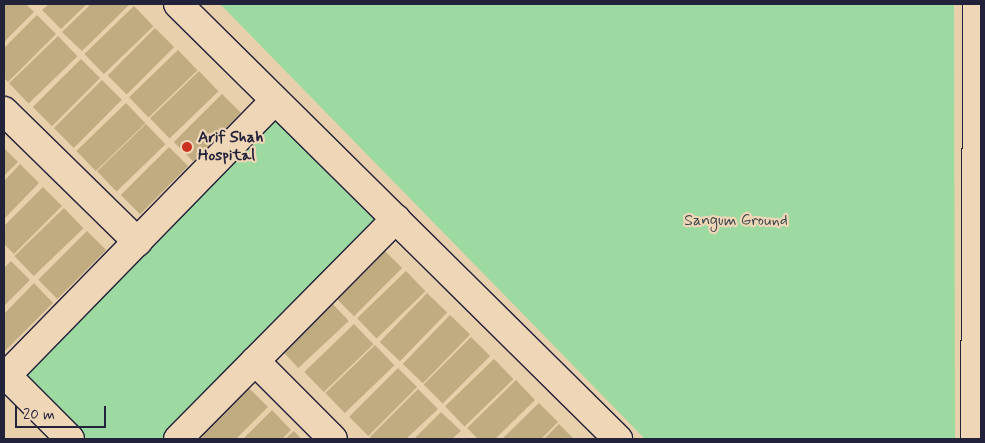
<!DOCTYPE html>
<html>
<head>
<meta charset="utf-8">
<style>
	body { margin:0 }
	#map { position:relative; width:985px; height:443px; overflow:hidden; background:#e8d0ac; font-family:Mynerve,sans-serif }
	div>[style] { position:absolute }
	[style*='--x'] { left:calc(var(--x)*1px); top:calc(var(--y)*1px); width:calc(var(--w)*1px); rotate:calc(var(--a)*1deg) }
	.green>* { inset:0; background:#9ddaa1 }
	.building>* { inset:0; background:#c1ab80; transform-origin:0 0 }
	.roads { filter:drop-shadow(1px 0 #22223b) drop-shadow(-1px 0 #22223b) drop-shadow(0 1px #22223b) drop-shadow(0 -1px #22223b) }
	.street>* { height:28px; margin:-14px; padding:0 14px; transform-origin:14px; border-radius:14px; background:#eed6b6 }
	.dots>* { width:14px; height:14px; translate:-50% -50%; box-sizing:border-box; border:2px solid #eed6b6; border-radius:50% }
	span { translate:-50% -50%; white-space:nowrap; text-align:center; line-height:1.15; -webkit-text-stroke:4.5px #eed6b6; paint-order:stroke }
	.poi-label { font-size:16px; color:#22223b; font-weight:700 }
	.left { translate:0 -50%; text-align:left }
	.park-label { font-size:16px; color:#3b474f }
	.frame { position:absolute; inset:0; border:5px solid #22223b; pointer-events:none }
	.scale { position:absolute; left:15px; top:406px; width:91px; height:22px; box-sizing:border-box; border:2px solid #22223b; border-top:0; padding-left:6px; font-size:15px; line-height:18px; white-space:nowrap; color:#22223b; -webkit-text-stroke:4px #eed6b6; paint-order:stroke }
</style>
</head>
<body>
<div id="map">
	<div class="green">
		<i style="clip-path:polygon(220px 4px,954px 4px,955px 439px,645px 439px)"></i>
		<i style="clip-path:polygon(275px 100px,396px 219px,178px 439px,70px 439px,7px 376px)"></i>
	</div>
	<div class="building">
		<i style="clip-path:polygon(4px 4px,26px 4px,34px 12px,4px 42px)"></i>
		<i style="clip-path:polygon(49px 4px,87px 4px,61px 29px,42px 10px)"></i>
		<i style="clip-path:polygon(91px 4px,130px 4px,82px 51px,62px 32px)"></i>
		<i style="left:134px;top:6px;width:28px;height:69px;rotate:46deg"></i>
		<i style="clip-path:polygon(37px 15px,56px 34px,8px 82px,4px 78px,4px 48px)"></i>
		<i style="left:155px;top:28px;width:27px;height:67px;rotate:45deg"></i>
		<i style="left:58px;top:36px;width:28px;height:68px;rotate:46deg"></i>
		<i style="left:178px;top:50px;width:28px;height:68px;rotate:46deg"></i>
		<i style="left:81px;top:59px;width:27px;height:68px;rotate:45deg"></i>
		<i style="left:199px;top:71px;width:28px;height:68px;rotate:46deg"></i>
		<i style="left:102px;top:80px;width:28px;height:68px;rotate:45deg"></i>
		<i style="left:222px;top:94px;width:27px;height:68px;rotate:45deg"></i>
		<i style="left:126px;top:103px;width:28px;height:69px;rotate:46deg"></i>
		<i style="left:146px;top:124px;width:28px;height:68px;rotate:46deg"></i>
		<i style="left:169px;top:147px;width:27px;height:68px;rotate:45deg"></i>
		<i style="clip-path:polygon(4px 148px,18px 162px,4px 176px)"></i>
		<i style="clip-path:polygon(20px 164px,39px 183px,4px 219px,4px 181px)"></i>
		<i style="clip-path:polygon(43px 187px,62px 206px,14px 254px,4px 244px,4px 226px)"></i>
		<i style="left:64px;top:208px;width:28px;height:69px;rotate:46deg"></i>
		<i style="left:87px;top:231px;width:27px;height:69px;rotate:45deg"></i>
		<i style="left:383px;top:249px;width:27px;height:68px;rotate:45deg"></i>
		<i style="clip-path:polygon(11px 261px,30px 280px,4px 306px,4px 268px)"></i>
		<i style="left:406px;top:271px;width:28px;height:68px;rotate:46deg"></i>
		<i style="clip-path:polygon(34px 283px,53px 303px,5px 351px,4px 314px)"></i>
		<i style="left:427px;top:293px;width:28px;height:68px;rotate:44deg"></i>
		<i style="left:331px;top:302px;width:26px;height:69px;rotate:47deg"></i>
		<i style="left:450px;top:315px;width:28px;height:68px;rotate:44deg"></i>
		<i style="left:354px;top:324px;width:28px;height:69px;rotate:46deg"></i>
		<i style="left:471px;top:337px;width:27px;height:67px;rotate:45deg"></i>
		<i style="left:375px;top:345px;width:28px;height:69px;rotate:46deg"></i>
		<i style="left:494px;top:359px;width:28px;height:68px;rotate:46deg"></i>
		<i style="left:398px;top:368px;width:27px;height:69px;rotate:45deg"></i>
		<i style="clip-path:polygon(516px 380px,535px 400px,495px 439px,478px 439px,467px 428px)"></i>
		<i style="clip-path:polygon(249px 388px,268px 407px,236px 439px,205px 439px,201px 436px)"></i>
		<i style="clip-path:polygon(418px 389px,438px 409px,406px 439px,372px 439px,370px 437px)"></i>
		<i style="clip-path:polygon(539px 403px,558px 422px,541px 439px,502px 439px)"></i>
		<i style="clip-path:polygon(272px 410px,291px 430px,282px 439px,243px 439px)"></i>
		<i style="clip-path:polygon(441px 412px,461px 431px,452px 439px,414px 439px)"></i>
		<i style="clip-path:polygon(559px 424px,574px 439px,544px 439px)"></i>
		<i style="clip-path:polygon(294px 431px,301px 439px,285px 439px)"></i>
	</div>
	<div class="roads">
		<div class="street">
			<i style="--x:178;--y:4;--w:619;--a:44.67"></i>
			<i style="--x:4;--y:111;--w:187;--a:44.4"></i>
			<i style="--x:255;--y:361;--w:110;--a:45"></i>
			<i style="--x:7;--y:376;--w:89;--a:45"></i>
			<i style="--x:4;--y:378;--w:388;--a:-45.7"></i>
			<i style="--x:178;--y:439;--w:310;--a:-45.3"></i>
			<i style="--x:975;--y:439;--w:435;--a:-89.7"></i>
		</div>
	</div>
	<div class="dots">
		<i style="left:187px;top:147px;background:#c8321e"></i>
	</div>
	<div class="poi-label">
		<span class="left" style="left:198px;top:147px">Arif Shah<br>Hospital</span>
	</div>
	<div class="park-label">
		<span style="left:736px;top:221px">Sangum Ground</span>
	</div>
	<div class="frame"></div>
	<div class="scale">20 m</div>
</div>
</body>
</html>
